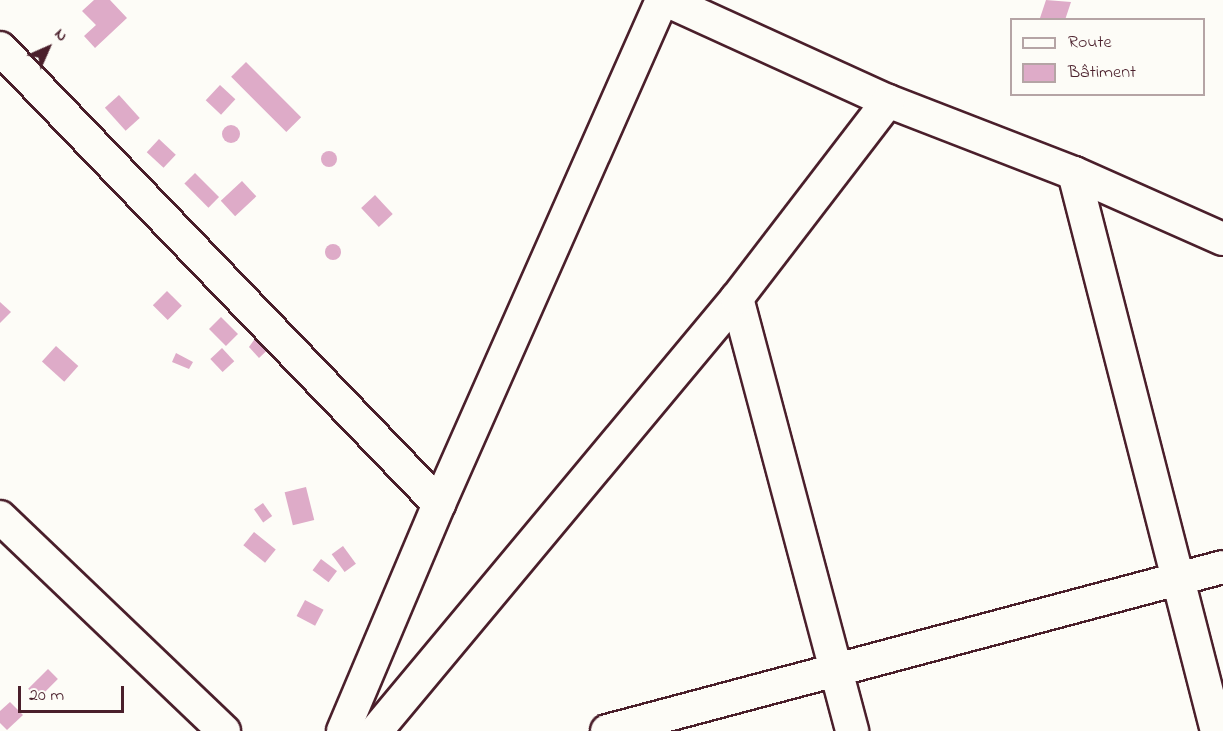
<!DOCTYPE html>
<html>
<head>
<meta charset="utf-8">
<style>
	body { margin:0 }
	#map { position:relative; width:1223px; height:731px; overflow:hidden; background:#fdfcf7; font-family:"Indie Flower",sans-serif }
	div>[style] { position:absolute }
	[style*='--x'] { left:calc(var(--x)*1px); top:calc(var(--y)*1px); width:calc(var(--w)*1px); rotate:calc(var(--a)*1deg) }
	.building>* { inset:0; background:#deabc8; transform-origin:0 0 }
	.round { border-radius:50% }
	.roads { filter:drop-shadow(2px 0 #4a1f2b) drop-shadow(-2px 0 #4a1f2b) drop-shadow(0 2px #4a1f2b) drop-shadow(0 -2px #4a1f2b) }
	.street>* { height:32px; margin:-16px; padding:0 16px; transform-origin:16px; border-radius:16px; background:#fdfcf7 }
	span { translate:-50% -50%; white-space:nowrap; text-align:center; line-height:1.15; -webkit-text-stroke:5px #fdfcf7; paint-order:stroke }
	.legend { position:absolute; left:1010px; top:18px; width:195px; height:78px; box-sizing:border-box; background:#fdfcf7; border:2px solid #b5a4a5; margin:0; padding:8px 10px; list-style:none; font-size:18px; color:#4a1f2b }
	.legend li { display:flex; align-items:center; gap:12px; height:30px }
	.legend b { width:30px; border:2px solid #b5a4a5 }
	.north { position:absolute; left:18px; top:18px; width:60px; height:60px; -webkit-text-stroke:4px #fdfcf7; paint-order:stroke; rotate:45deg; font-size:16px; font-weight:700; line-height:24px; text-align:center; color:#4a1f2b }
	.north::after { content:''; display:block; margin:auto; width:21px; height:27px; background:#4a1f2b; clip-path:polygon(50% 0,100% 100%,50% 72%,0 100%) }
	.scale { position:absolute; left:18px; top:686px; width:106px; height:27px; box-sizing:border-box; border:3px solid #4a1f2b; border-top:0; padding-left:8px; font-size:18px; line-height:21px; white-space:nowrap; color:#4a1f2b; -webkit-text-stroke:4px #fdfcf7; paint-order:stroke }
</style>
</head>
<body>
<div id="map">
	<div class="building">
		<i style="clip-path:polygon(94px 0,110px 0,127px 18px,95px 48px,84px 36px,96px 25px,82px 11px)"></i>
		<i style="clip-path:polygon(1046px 0,1071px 2px,1065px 20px,1040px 18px)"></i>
		<i style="left:246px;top:62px;width:78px;height:21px;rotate:45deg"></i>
		<i style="left:220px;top:85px;width:21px;height:21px;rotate:43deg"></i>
		<i style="left:119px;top:95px;width:31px;height:19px;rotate:48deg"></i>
		<i class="round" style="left:222px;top:125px;width:18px;height:18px"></i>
		<i style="left:159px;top:139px;width:23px;height:18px;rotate:43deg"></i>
		<i class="round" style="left:321px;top:151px;width:16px;height:16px"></i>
		<i style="left:195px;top:173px;width:34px;height:15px;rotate:45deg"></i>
		<i style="left:242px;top:181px;width:21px;height:29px;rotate:47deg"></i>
		<i style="left:375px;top:195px;width:26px;height:19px;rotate:47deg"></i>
		<i class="round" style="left:325px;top:244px;width:16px;height:16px"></i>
		<i style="left:167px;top:291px;width:21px;height:20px;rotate:45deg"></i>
		<i style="clip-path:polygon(0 302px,11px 312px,0 323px)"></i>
		<i style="left:221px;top:317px;width:24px;height:17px;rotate:45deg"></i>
		<i style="clip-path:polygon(264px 326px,277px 341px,259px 358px,249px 347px)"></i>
		<i style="left:56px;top:346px;width:30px;height:21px;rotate:42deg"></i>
		<i style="left:222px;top:348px;width:18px;height:16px;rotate:47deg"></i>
		<i style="clip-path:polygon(176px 353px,193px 362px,189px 369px,172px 362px)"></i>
		<i style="left:306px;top:487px;width:34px;height:22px;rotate:76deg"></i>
		<i style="left:263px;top:503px;width:16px;height:11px;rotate:55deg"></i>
		<i style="left:254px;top:532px;width:28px;height:17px;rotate:39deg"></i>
		<i style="left:343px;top:546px;width:22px;height:14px;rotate:54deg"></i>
		<i style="left:321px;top:559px;width:20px;height:14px;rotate:37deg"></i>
		<i style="left:305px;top:600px;width:21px;height:18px;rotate:28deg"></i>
		<i style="left:48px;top:669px;width:14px;height:28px;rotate:45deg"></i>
		<i style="clip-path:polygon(10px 702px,23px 715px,7px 730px,0 723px,0 711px)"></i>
	</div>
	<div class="roads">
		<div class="street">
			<i style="--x:666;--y:0;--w:244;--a:24.5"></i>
			<i style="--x:888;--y:101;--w:199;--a:21.2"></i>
			<i style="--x:1074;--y:173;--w:163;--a:23.9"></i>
			<i style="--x:0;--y:48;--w:633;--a:46.09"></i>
			<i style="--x:1074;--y:173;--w:576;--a:75.63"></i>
			<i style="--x:737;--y:298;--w:448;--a:75.1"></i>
			<i style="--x:0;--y:517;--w:310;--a:43.7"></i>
			<i style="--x:343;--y:731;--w:246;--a:-67.1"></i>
			<i style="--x:439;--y:504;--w:551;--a:-66.13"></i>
			<i style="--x:376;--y:731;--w:564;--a:-50.18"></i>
			<i style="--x:737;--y:298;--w:248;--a:-52.5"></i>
			<i style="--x:607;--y:731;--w:637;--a:-14.91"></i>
		</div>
	</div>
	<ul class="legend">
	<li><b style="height:8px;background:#fdfcf7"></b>Route</li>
	<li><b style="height:16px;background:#deabc8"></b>Bâtiment</li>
	</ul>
	<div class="north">N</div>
	<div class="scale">20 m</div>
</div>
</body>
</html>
